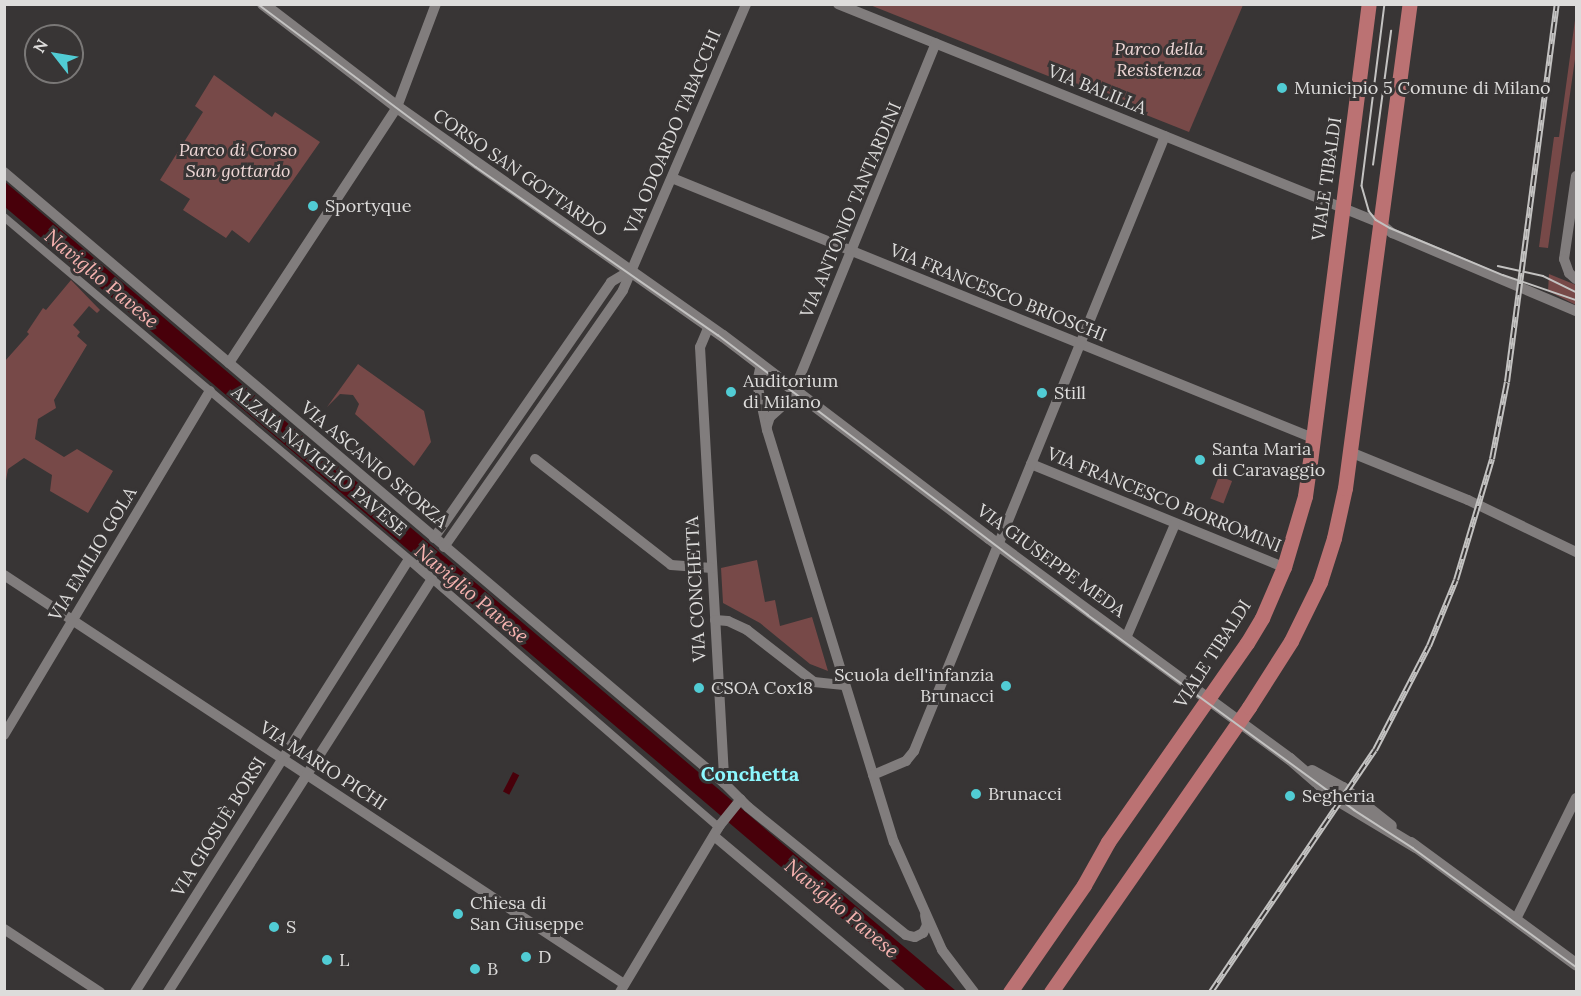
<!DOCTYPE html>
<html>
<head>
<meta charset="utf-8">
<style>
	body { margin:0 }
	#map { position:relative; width:1581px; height:996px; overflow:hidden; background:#383535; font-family:Lora,serif }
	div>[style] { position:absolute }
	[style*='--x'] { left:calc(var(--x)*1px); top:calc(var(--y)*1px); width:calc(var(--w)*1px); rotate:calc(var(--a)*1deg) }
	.green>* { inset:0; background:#774948; transform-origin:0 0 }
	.water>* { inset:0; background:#48000a; transform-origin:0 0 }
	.pedestrian>* { height:8px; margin:-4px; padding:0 4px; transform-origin:4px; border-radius:4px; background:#817d7d }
	.minor>* { height:10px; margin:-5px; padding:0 5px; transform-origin:5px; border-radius:5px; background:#817d7d }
	.tertiary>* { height:12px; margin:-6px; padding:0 6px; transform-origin:6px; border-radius:6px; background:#817d7d }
	.primary>* { height:15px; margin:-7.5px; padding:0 7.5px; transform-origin:7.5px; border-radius:7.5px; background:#bb7273 }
	.tram>* { height:1.5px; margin:-0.75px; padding:0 0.75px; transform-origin:0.75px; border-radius:0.75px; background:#c3c2c1 }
	.rail>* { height:6px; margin-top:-3px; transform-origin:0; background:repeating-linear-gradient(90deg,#383535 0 11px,#c3c2c1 0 22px); box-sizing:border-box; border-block:2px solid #c3c2c1 }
	.dots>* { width:16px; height:16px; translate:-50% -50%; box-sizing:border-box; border:3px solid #383535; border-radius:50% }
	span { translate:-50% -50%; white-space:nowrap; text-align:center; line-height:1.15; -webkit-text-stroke:6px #383535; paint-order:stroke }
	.park-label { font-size:18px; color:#efd7d6; font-style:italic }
	.poi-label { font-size:18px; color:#dddcdb }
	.left { translate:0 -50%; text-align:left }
	.right { translate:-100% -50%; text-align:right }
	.street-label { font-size:18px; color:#dddcdb }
	.water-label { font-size:20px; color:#f7b3b0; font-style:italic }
	.neighbourhood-label { font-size:20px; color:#8cf8ff; font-weight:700 }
	.frame { position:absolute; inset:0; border:6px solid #dddcdb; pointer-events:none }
	.north { position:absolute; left:24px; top:24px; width:60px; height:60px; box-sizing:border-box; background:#383535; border:2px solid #7a7877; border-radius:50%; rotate:301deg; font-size:16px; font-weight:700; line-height:24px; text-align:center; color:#dddcdb }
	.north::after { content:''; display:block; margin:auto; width:21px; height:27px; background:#51ccd4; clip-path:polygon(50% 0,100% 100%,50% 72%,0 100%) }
</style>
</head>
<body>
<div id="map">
	<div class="green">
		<i style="clip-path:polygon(870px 5px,1243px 5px,1189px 132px)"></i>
		<i style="clip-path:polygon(1575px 20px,1576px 52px,1548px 248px,1539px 247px,1554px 137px,1559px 137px)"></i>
		<i style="clip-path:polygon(214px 75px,272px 117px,275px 112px,320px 142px,249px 243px,232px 230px,226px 238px,183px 210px,190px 199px,160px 180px,203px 112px,195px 106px)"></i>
		<i style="clip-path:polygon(1549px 274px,1576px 285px,1576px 305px,1548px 291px)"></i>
		<i style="clip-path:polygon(71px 280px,100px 310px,97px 313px,89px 306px,73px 325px,80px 332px,77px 336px,87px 345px,54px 400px,56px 408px,38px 419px,35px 439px,64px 457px,77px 449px,113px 471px,88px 513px,50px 491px,52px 475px,24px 458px,8px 469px,5px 486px,5px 361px,29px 334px,27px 332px,43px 308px,46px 310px)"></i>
		<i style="clip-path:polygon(358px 364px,424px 411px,431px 442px,414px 466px,355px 414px,359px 404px,353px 395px,340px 394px,327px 407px)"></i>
		<i style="left:1219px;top:476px;width:14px;height:24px;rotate:21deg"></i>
		<i style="clip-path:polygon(757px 560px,765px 602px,775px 600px,780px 626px,812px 617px,828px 671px,810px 664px,760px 623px,723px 603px,721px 568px)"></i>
	</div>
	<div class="water">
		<i style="clip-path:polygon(4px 181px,177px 329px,956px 991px,927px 991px,5px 207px)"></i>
		<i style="left:513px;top:772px;width:7px;height:22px;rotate:27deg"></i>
	</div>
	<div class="pedestrian">
		<i style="--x:4;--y:217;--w:530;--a:40.18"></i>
		<i style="--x:432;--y:579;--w:380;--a:40.9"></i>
	</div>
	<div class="minor">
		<i style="--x:838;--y:4;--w:585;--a:22"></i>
		<i style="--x:1380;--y:223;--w:16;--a:40"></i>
		<i style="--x:1392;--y:233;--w:200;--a:23"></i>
		<i style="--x:4;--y:172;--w:944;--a:40.32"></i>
		<i style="--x:724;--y:783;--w:34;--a:45"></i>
		<i style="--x:748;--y:807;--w:203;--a:39"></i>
		<i style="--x:906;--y:935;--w:9;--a:13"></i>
		<i style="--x:915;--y:937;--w:9;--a:-27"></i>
		<i style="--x:923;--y:933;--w:9;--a:-63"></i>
		<i style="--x:927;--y:925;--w:10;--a:-101"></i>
		<i style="--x:1576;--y:176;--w:84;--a:98.2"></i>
		<i style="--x:1564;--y:259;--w:15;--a:70"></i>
		<i style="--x:1569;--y:273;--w:9;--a:41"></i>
		<i style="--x:672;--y:178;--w:692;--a:22.08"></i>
		<i style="--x:709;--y:326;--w:23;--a:113"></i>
		<i style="--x:700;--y:347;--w:437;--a:86.8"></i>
		<i style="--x:229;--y:363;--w:306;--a:-56.7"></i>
		<i style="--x:397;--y:107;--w:110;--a:-69.3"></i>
		<i style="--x:761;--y:364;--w:19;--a:102"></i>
		<i style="--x:757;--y:383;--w:48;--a:78"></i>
		<i style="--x:767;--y:430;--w:431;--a:72.9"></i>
		<i style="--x:894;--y:842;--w:118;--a:66"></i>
		<i style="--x:942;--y:950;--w:53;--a:52.7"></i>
		<i style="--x:767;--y:426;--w:9;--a:-72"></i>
		<i style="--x:770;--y:417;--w:28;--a:-42"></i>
		<i style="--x:791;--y:398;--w:383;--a:-67.8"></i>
		<i style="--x:1350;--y:452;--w:127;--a:22.1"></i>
		<i style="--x:1468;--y:500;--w:120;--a:25.7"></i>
		<i style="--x:535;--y:459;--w:172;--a:37.9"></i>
		<i style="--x:671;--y:565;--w:41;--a:4.2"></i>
		<i style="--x:1031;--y:464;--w:273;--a:22.2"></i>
		<i style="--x:434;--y:538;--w:311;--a:-55.3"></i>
		<i style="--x:611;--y:282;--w:21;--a:-31"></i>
		<i style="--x:444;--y:547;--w:313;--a:-55.1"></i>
		<i style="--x:623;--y:290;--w:311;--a:-66.7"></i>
		<i style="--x:4;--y:575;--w:743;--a:33.41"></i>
		<i style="--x:715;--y:620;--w:13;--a:4"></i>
		<i style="--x:728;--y:621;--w:21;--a:25"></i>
		<i style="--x:747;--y:630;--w:85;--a:37.8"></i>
		<i style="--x:814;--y:682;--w:30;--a:6"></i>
		<i style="--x:1126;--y:638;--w:124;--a:-66.7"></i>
		<i style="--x:4;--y:735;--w:401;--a:-59.1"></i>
		<i style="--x:873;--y:775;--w:36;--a:-23"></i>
		<i style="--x:906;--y:761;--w:13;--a:-51"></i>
		<i style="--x:914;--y:751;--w:664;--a:-67.8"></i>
		<i style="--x:714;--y:836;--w:243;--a:40"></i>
		<i style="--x:1516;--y:919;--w:135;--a:-63.6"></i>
		<i style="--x:4;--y:929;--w:115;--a:33.3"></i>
		<i style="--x:135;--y:992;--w:512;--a:-57.67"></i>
		<i style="--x:409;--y:559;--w:30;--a:41"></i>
		<i style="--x:432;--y:579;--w:490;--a:122.6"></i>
		<i style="--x:620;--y:992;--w:195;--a:-59.1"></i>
		<i style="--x:720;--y:825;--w:33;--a:-51"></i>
	</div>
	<div class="tertiary">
		<i style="--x:263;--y:4;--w:169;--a:37.5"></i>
		<i style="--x:397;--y:107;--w:398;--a:35.1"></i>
		<i style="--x:723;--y:336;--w:334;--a:37.2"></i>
		<i style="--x:989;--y:538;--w:373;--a:36.3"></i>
		<i style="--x:1290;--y:759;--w:61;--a:41"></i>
		<i style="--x:1336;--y:799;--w:93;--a:31"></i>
		<i style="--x:1312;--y:771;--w:35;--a:29"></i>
		<i style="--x:1343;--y:788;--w:61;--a:38.4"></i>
		<i style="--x:1411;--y:843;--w:205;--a:36.3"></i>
	</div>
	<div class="primary">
		<i style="--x:1010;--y:992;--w:130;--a:-55.3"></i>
		<i style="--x:1084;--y:885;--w:49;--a:-60.8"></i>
		<i style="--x:1108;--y:842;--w:243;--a:-55.1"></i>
		<i style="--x:1247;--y:643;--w:29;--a:-59"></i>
		<i style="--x:1262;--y:618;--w:56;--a:-66.7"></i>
		<i style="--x:1284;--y:567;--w:74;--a:-73.5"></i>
		<i style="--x:1305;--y:496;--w:34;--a:-82"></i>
		<i style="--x:1310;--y:462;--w:462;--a:-82.7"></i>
		<i style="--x:1051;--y:992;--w:347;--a:-55.2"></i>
		<i style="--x:1249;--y:707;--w:78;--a:-57.5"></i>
		<i style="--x:1291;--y:641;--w:66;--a:-63.8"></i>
		<i style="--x:1320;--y:582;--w:46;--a:-72.3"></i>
		<i style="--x:1334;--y:538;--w:51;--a:-77.6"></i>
		<i style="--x:1345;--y:488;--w:488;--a:-82.4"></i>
	</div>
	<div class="tram">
		<i style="--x:258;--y:4;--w:272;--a:36.8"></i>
		<i style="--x:476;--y:167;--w:295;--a:34.8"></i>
		<i style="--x:718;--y:335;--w:464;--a:37.1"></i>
		<i style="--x:1088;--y:615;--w:330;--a:36.2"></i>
		<i style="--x:1354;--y:810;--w:70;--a:32.8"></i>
		<i style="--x:1413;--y:848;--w:202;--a:36.1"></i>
		<i style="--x:1385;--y:4;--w:183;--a:97.2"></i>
		<i style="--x:1362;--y:186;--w:26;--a:74"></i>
		<i style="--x:1369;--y:211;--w:11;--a:52"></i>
		<i style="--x:1376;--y:220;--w:16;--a:30"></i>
		<i style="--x:1390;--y:228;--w:122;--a:22.6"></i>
		<i style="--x:1503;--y:275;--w:77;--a:18.9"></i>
		<i style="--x:1373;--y:165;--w:135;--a:-82.3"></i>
		<i style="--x:1498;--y:266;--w:46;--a:12.5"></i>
		<i style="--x:1543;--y:276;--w:37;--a:26"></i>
	</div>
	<div class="rail">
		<i style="--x:1211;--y:992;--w:292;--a:-55.9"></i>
		<i style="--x:1375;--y:750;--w:117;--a:-62.6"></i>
		<i style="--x:1429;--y:646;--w:71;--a:-67.8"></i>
		<i style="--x:1456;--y:580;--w:126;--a:-73.4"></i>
		<i style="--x:1492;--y:459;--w:78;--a:-79"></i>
		<i style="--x:1507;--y:382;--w:381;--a:-82.5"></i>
	</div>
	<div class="dots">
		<i style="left:1282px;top:88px;background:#51ccd4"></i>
		<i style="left:313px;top:206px;background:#51ccd4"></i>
		<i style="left:731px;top:392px;background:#51ccd4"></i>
		<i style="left:1042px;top:393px;background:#51ccd4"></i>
		<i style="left:1200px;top:460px;background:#51ccd4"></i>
		<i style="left:1006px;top:686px;background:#51ccd4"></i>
		<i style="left:699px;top:688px;background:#51ccd4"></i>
		<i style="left:976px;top:794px;background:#51ccd4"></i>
		<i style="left:1290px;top:796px;background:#51ccd4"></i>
		<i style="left:458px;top:914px;background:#51ccd4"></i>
		<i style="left:274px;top:927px;background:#51ccd4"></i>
		<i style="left:526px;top:957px;background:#51ccd4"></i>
		<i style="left:327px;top:960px;background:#51ccd4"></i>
		<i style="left:475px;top:969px;background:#51ccd4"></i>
	</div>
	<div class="park-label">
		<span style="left:1159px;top:60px">Parco della<br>Resistenza</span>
		<span style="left:238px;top:161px">Parco di Corso<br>San gottardo</span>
	</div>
	<div class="poi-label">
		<span class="left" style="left:1294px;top:88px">Municipio 5 Comune di Milano</span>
		<span class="left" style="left:325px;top:206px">Sportyque</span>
		<span class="left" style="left:743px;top:392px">Auditorium<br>di Milano</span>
		<span class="left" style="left:1054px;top:393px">Still</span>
		<span class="left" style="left:1212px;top:460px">Santa Maria<br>di Caravaggio</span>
		<span class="right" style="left:994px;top:686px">Scuola dell'infanzia<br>Brunacci</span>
		<span class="left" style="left:711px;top:688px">CSOA Cox18</span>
		<span class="left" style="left:988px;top:794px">Brunacci</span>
		<span class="left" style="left:1302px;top:796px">Segheria</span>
		<span class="left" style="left:470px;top:914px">Chiesa di<br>San Giuseppe</span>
		<span class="left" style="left:286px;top:927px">S</span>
		<span class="left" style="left:538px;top:957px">D</span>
		<span class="left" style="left:339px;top:960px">L</span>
		<span class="left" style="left:487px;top:969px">B</span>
	</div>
	<div class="street-label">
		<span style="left:1097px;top:90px;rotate:22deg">VIA BALILLA</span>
		<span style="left:673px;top:132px;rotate:-67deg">VIA ODOARDO TABACCHI</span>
		<span style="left:520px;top:173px;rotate:35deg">CORSO SAN GOTTARDO</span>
		<span style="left:1327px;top:179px;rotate:-82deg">VIALE TIBALDI</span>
		<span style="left:851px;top:210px;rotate:-67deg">VIA ANTONIO TANTARDINI</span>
		<span style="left:998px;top:293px;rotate:22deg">VIA FRANCESCO BRIOSCHI</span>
		<span style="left:319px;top:461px;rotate:40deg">ALZAIA NAVIGLIO PAVESE</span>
		<span style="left:374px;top:465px;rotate:40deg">VIA ASCANIO SFORZA</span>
		<span style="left:1164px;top:500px;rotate:22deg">VIA FRANCESCO BORROMINI</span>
		<span style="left:93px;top:554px;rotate:-59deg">VIA EMILIO GOLA</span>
		<span style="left:1051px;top:561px;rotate:36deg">VIA GIUSEPPE MEDA</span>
		<span style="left:696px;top:589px;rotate:-93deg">VIA CONCHETTA</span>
		<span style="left:1213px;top:654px;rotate:-57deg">VIALE TIBALDI</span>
		<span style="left:323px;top:766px;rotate:33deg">VIA MARIO PICHI</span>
		<span style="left:219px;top:827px;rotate:-58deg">VIA GIOSUÈ BORSI</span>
	</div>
	<div class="water-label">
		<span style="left:102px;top:278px;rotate:40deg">Naviglio Pavese</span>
		<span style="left:472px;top:593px;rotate:40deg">Naviglio Pavese</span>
		<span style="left:842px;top:908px;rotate:40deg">Naviglio Pavese</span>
	</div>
	<div class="neighbourhood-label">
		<span style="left:750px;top:773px">Conchetta</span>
	</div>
	<div class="frame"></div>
	<div class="north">N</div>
</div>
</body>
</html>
